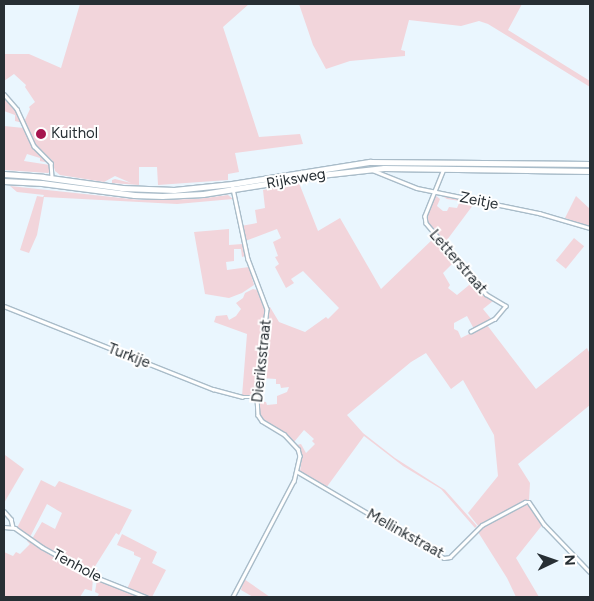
<!DOCTYPE html>
<html>
<head>
<meta charset="utf-8">
<style>
	body { margin:0 }
	#map { position:relative; width:594px; height:601px; overflow:hidden; background:#eaf6fe; font-family:Figtree,sans-serif }
	div>[style] { position:absolute }
	[style*='--x'] { left:calc(var(--x)*1px); top:calc(var(--y)*1px); width:calc(var(--w)*1px); rotate:calc(var(--a)*1deg) }
	.green>* { inset:0; background:#f2d5db; transform-origin:0 0 }
	.roads { filter:drop-shadow(1px 0 #a9bcc9) drop-shadow(-1px 0 #a9bcc9) drop-shadow(0 1px #a9bcc9) drop-shadow(0 -1px #a9bcc9) }
	.minor>* { height:2.5px; margin:-1.25px; padding:0 1.25px; transform-origin:1.25px; border-radius:1.25px; background:#fff }
	.trunk>* { height:4.5px; margin:-2.25px; padding:0 2.25px; transform-origin:2.25px; border-radius:2.25px; background:#fff }
	.dots>* { width:14px; height:14px; translate:-50% -50%; box-sizing:border-box; border:2px solid #fff; border-radius:50% }
	span { translate:-50% -50%; white-space:nowrap; text-align:center; line-height:1.15; -webkit-text-stroke:4px #fff; paint-order:stroke }
	.poi-label { font-size:15px; color:#272f34 }
	.left { translate:0 -50%; text-align:left }
	.street-label { font-size:15px; color:#272f34 }
	.frame { position:absolute; inset:0; border:5px solid #272f34; pointer-events:none }
	.north { position:absolute; left:529px; top:536px; width:50px; height:50px; -webkit-text-stroke:4px #fff; paint-order:stroke; rotate:87deg; font-size:14px; font-weight:700; line-height:20px; text-align:center; color:#272f34 }
	.north::after { content:''; display:block; margin:auto; width:18px; height:22px; background:#272f34; clip-path:polygon(50% 0,100% 100%,50% 72%,0 100%) }
</style>
</head>
<body>
<div id="map">
	<div class="green">
		<i style="clip-path:polygon(80px 4px,249px 4px,223px 27px,259px 137px,300px 134px,303px 144px,235px 153px,239px 172px,228px 174px,228px 180px,158px 185px,157px 167px,139px 167px,139px 185px,112px 183px,112px 180px,115px 179px,131px 183px,115px 176px,104px 182px,60px 175px,55px 171px,52px 160px,37px 147px,24px 122px,30px 109px,29px 107px,35px 102px,25px 87px,26px 85px,14px 74px,4px 81px,4px 54px,29px 54px,61px 68px)"></i>
		<i style="clip-path:polygon(299px 4px,522px 4px,508px 30px,590px 81px,590px 87px,488px 24px,479px 21px,461px 26px,409px 20px,401px 50px,405px 51px,405px 56px,350px 61px,326px 69px,313px 45px)"></i>
		<i style="clip-path:polygon(4px 95px,16px 110px,23px 123px,15px 121px,15px 115px,4px 111px)"></i>
		<i style="clip-path:polygon(4px 126px,24px 128px,35px 148px,50px 163px,40px 161px,40px 158px,27px 154px,24px 161px,50px 165px,51px 171px,48px 173px,4px 170px)"></i>
		<i style="clip-path:polygon(299px 183px,318px 231px,340px 218px,381px 289px,435px 237px,455px 261px,443px 273px,450px 285px,448px 288px,457px 295px,474px 281px,493px 301px,483px 309px,492px 320px,474px 329px,467px 316px,454px 323px,454px 329px,458px 331px,461px 338px,487px 325px,536px 389px,587px 348px,590px 354px,590px 405px,518px 464px,530px 483px,529px 500px,524px 500px,479px 527px,468px 513px,498px 476px,494px 435px,463px 380px,451px 389px,426px 353px,411px 362px,347px 415px,363px 433px,395px 458px,445px 490px,477px 526px,475px 528px,441px 489px,403px 466px,364px 436px,326px 488px,300px 472px,302px 456px,297px 445px,301px 444px,306px 453px,315px 444px,312px 441px,314px 439px,304px 430px,294px 442px,262px 419px,259px 414px,258px 401px,266px 402px,267px 405px,277px 404px,277px 396px,287px 392px,289px 387px,281px 388px,280px 384px,276px 384px,276px 379px,260px 378px,268px 307px,270px 307px,279px 322px,305px 332px,326px 317px,328px 319px,339px 308px,303px 271px,291px 279px,294px 283px,286px 288px,275px 267px,279px 264px,275px 257px,278px 256px,273px 242px,281px 238px,277px 229px,245px 241px,241px 226px,257px 223px,255px 210px,265px 208px,263px 190px)"></i>
		<i style="clip-path:polygon(10px 186px,140px 200px,197px 199px,228px 195px,233px 199px,177px 204px,44px 197px,37px 235px,29px 253px,20px 250px,37px 196px,43px 197px,44px 195px,17px 192px)"></i>
		<i style="clip-path:polygon(437px 193px,476px 201px,444px 244px,428px 225px,425px 216px,435px 195px,440px 199px,437px 206px,443px 211px,447px 211px,449px 207px,457px 208px,460px 201px,447px 199px)"></i>
		<i style="clip-path:polygon(576px 196px,590px 209px,590px 227px,565px 218px)"></i>
		<i style="clip-path:polygon(229px 229px,229px 245px,242px 244px,245px 256px,242px 257px,241px 249px,234px 249px,234px 261px,226px 262px,227px 270px,249px 267px,254px 285px,242px 293px,229px 298px,205px 294px,194px 232px)"></i>
		<i style="left:574px;top:238px;width:13px;height:29px;rotate:39deg"></i>
		<i style="clip-path:polygon(253px 289px,257px 290px,266px 314px,256px 393px,252px 397px,242px 396px,247px 334px,214px 322px,216px 316px,227px 315px,229px 320px,236px 316px,241px 309px,236px 303px,243px 298px,245px 293px)"></i>
		<i style="clip-path:polygon(5px 455px,24px 469px,4px 503px,4px 456px)"></i>
		<i style="clip-path:polygon(41px 480px,55px 487px,59px 481px,132px 510px,119px 535px,116px 533px,94px 568px,98px 571px,95px 575px,32px 539px,42px 522px,55px 529px,62px 513px,47px 504px,30px 537px,17px 528px)"></i>
		<i style="clip-path:polygon(528px 502px,543px 524px,516px 558px,539px 597px,516px 597px,507px 578px,478px 532px,485px 525px)"></i>
		<i style="clip-path:polygon(122px 534px,157px 552px,152px 563px,166px 570px,152px 597px,127px 589px,141px 558px,134px 555px,134px 552px,117px 545px)"></i>
		<i style="clip-path:polygon(28px 540px,93px 578px,92px 591px,85px 589px,80px 597px,4px 597px,4px 552px,13px 556px,16px 552px,20px 554px,30px 544px,27px 541px)"></i>
		<i style="clip-path:polygon(244px 579px,270px 597px,253px 597px,241px 590px)"></i>
		<i style="clip-path:polygon(97px 580px,100px 580px,142px 597px,97px 597px,99px 594px,95px 592px)"></i>
	</div>
	<div class="roads">
		<div class="minor">
			<i style="--x:4;--y:94;--w:20;--a:49"></i>
			<i style="--x:17;--y:109;--w:41;--a:65.3"></i>
			<i style="--x:34;--y:146;--w:24;--a:45"></i>
			<i style="--x:51;--y:163;--w:15;--a:86"></i>
			<i style="--x:444;--y:169;--w:51;--a:112"></i>
			<i style="--x:425;--y:216;--w:7;--a:82"></i>
			<i style="--x:426;--y:223;--w:93;--a:49.8"></i>
			<i style="--x:486;--y:294;--w:23;--a:31"></i>
			<i style="--x:506;--y:306;--w:17;--a:130"></i>
			<i style="--x:495;--y:319;--w:27;--a:152"></i>
			<i style="--x:372;--y:170;--w:48;--a:21.8"></i>
			<i style="--x:417;--y:188;--w:125;--a:11.6"></i>
			<i style="--x:539;--y:213;--w:53;--a:16.4"></i>
			<i style="--x:232;--y:184;--w:77;--a:78"></i>
			<i style="--x:248;--y:259;--w:53;--a:69.2"></i>
			<i style="--x:267;--y:309;--w:89;--a:96.5"></i>
			<i style="--x:257;--y:397;--w:18;--a:87"></i>
			<i style="--x:258;--y:415;--w:7;--a:56"></i>
			<i style="--x:262;--y:421;--w:26;--a:31"></i>
			<i style="--x:284;--y:434;--w:21;--a:47"></i>
			<i style="--x:298;--y:449;--w:7;--a:74"></i>
			<i style="--x:300;--y:456;--w:26;--a:103"></i>
			<i style="--x:294;--y:481;--w:131;--a:117.7"></i>
			<i style="--x:4;--y:306;--w:225;--a:21.7"></i>
			<i style="--x:213;--y:389;--w:30;--a:15"></i>
			<i style="--x:242;--y:397;--w:15;--a:0"></i>
			<i style="--x:298;--y:472;--w:169;--a:30.5"></i>
			<i style="--x:444;--y:558;--w:6;--a:-9"></i>
			<i style="--x:450;--y:557;--w:45;--a:-45"></i>
			<i style="--x:482;--y:525;--w:49;--a:-28.1"></i>
			<i style="--x:525;--y:502;--w:4;--a:0"></i>
			<i style="--x:529;--y:502;--w:27;--a:56"></i>
			<i style="--x:544;--y:524;--w:66;--a:46.2"></i>
			<i style="--x:4;--y:511;--w:11;--a:49"></i>
			<i style="--x:11;--y:519;--w:8;--a:76"></i>
			<i style="--x:4;--y:527;--w:11;--a:5"></i>
			<i style="--x:15;--y:528;--w:33;--a:35"></i>
			<i style="--x:42;--y:547;--w:64;--a:29"></i>
			<i style="--x:98;--y:578;--w:52;--a:21.6"></i>
		</div>
		<div class="trunk">
			<i style="--x:4;--y:174;--w:39;--a:4"></i>
			<i style="--x:43;--y:177;--w:80;--a:7.9"></i>
			<i style="--x:122;--y:188;--w:52;--a:2.2"></i>
			<i style="--x:174;--y:190;--w:58;--a:-5.9"></i>
			<i style="--x:232;--y:184;--w:140;--a:-9.1"></i>
			<i style="--x:370;--y:162;--w:220;--a:0.5"></i>
			<i style="--x:4;--y:181;--w:38;--a:3"></i>
			<i style="--x:42;--y:183;--w:93;--a:7.4"></i>
			<i style="--x:134;--y:195;--w:28;--a:2"></i>
			<i style="--x:162;--y:196;--w:41;--a:-2.8"></i>
			<i style="--x:203;--y:194;--w:120;--a:-9.1"></i>
			<i style="--x:321;--y:175;--w:63;--a:-6.3"></i>
			<i style="--x:384;--y:168;--w:206;--a:0.8"></i>
		</div>
	</div>
	<div class="dots">
		<i style="left:41px;top:134px;background:#a7144e"></i>
	</div>
	<div class="poi-label">
		<span class="left" style="left:51px;top:134px">Kuithol</span>
	</div>
	<div class="street-label">
		<span style="left:296px;top:179px;rotate:-10deg">Rijksweg</span>
		<span style="left:479px;top:201px;rotate:11deg">Zeitje</span>
		<span style="left:458px;top:262px;rotate:49deg">Letterstraat</span>
		<span style="left:129px;top:356px;rotate:21deg">Turkije</span>
		<span style="left:262px;top:361px;rotate:-84deg">Dieriksstraat</span>
		<span style="left:405px;top:534px;rotate:29deg">Mellinkstraat</span>
		<span style="left:77px;top:566px;rotate:28deg">Tenhole</span>
	</div>
	<div class="frame"></div>
	<div class="north">N</div>
</div>
</body>
</html>
